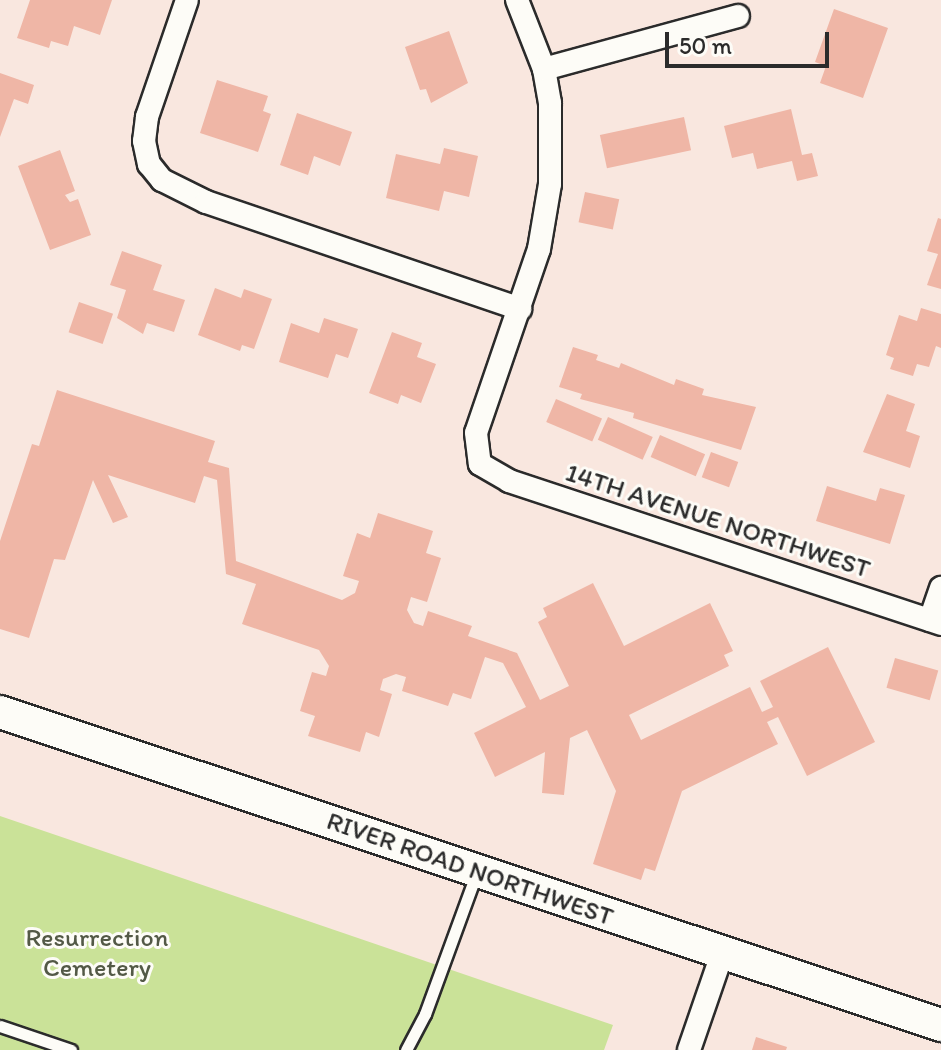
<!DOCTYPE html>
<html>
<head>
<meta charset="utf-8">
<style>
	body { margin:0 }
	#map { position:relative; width:941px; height:1050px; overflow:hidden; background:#f9e7df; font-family:Itim,sans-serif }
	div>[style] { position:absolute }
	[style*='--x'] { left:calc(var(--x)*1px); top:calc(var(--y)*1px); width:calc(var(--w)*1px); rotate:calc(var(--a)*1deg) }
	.green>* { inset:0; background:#cae298 }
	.building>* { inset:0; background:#efb6a6; transform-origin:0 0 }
	.roads { filter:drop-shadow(2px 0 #2b2b2b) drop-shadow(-2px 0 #2b2b2b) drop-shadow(0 2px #2b2b2b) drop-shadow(0 -2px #2b2b2b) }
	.lane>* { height:11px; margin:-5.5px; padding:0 5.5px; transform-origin:5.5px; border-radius:5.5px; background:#fdfcf7 }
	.street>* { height:22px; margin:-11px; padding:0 11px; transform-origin:11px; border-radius:11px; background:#fdfcf7 }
	.secondary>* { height:32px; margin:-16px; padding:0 16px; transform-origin:16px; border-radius:16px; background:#fdfcf7 }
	span { translate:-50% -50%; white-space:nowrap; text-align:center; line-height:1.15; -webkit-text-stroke:6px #fdfcf7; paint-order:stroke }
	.street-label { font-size:26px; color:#2b2b2b }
	.park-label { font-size:26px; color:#535946 }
	.scale { position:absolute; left:665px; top:32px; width:164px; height:36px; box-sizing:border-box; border:4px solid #2b2b2b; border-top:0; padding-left:10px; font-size:24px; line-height:28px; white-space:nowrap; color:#2b2b2b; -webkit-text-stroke:6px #fdfcf7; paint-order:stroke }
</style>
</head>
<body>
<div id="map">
	<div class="green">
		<i style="clip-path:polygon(0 816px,613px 1025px,604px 1050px,0 1050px)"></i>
	</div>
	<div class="building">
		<i style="clip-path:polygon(30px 0,112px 0,100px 35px,74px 26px,68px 46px,51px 41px,49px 48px,17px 38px)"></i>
		<i style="clip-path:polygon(834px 9px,888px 28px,863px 98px,820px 83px,826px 66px,815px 62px)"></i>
		<i style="clip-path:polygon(449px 31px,468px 83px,431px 103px,426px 89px,420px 90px,405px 47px)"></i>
		<i style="clip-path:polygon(0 73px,34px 85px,28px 104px,14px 99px,0 137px)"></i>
		<i style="clip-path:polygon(217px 80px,268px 96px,263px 111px,271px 114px,258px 152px,200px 133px)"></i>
		<i style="clip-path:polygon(791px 109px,802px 155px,812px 153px,818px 176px,797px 181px,792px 161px,757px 169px,753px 153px,732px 158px,724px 126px)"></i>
		<i style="clip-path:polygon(297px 113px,352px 132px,340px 166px,314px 156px,308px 175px,280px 165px)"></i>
		<i style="left:684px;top:117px;width:34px;height:86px;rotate:78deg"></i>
		<i style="clip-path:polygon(444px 148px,478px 156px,469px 197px,444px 191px,439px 211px,386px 198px,396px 154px,440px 164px)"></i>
		<i style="clip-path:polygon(60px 150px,75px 191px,65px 195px,70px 202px,78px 199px,91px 235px,50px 250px,18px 166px)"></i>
		<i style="left:585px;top:192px;width:35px;height:31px;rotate:12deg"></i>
		<i style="clip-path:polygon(938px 218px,941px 219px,941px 289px,927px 285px,938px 254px,927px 251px)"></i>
		<i style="clip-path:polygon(122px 251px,162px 265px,153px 290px,185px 300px,174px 332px,147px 323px,143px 334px,117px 318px,126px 290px,110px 285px)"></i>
		<i style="clip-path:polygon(215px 288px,241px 298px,244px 289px,272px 299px,254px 349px,242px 345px,240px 351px,198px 335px)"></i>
		<i style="left:79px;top:302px;width:36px;height:32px;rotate:19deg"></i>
		<i style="clip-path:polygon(921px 308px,941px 314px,941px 348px,936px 346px,929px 367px,917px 364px,913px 376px,890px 369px,894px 358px,886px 355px,899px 315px,917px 321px)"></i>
		<i style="clip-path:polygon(324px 318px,358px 329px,348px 358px,336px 354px,328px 378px,279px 362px,291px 323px,319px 333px)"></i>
		<i style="clip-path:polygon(392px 332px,422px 343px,417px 357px,436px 364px,421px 403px,401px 395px,398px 404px,369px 393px)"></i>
		<i style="clip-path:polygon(573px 347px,598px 355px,596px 360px,619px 368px,621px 363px,674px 385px,676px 379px,704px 389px,702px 395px,756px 407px,741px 450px,633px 418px,634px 413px,580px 399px,582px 394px,559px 387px)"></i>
		<i style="clip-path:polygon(57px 390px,215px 441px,208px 462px,229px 468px,236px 561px,342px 600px,355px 593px,359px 581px,343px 576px,357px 533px,370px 538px,378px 513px,433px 531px,426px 553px,441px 558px,427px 602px,411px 597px,407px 610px,414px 623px,423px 626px,428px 611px,472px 626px,468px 636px,517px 653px,540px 700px,569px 686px,538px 622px,547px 617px,543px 608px,593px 583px,624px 646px,710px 603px,733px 651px,724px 655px,729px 666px,629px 715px,641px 740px,750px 687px,762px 712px,773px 707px,760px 681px,828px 647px,875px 742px,807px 776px,778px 717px,767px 722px,778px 744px,682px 791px,655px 871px,645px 868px,641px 880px,593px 864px,616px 791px,587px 730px,570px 738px,564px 795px,542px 793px,545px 752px,495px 777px,474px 733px,526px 707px,503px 663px,485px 657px,471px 699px,453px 693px,448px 706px,402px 691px,406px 677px,396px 674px,383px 679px,380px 690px,392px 694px,379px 737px,366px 732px,360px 752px,308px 736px,315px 716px,300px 711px,312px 672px,326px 676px,329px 666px,319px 650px,242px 624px,256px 584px,226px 574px,217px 480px,204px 476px,195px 503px,108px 475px,128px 517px,113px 523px,93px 480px,65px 560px,54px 559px,29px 638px,0 629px,0 541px,32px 444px,39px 446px)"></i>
		<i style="clip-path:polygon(887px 394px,915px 404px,906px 431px,920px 436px,910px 468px,863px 452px)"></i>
		<i style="left:556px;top:399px;width:50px;height:25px;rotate:23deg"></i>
		<i style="left:608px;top:417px;width:49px;height:25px;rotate:24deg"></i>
		<i style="left:660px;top:435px;width:49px;height:24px;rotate:23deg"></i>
		<i style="left:711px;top:452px;width:29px;height:27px;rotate:20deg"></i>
		<i style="clip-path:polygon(827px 486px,876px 501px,880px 488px,905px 495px,890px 544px,816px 521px)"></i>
		<i style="left:895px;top:658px;width:45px;height:31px;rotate:16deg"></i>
		<i style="clip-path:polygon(756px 1037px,787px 1047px,786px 1050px,752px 1050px)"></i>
	</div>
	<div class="roads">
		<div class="lane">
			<i style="--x:0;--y:1026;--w:75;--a:18.7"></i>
			<i style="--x:406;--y:1050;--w:41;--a:-62.2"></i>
			<i style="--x:425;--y:1014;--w:151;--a:-69.9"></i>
		</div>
		<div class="street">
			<i style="--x:187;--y:0;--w:124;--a:108.9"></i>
			<i style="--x:147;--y:117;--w:24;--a:97"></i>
			<i style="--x:144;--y:141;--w:24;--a:78"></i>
			<i style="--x:149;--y:164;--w:21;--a:51"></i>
			<i style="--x:162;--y:180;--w:49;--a:26.6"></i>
			<i style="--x:206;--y:202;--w:332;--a:18.8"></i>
			<i style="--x:517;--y:0;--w:74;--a:68.6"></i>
			<i style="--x:544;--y:69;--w:35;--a:80"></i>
			<i style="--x:550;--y:103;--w:81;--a:90"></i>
			<i style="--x:550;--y:184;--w:66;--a:99.6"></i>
			<i style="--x:539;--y:249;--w:194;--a:108.9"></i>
			<i style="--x:476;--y:433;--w:31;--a:83"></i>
			<i style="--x:480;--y:464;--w:34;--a:30"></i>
			<i style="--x:509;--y:481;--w:455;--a:18.3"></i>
			<i style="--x:544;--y:69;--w:201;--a:-15.3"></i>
			<i style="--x:930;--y:620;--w:34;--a:-71"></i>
			<i style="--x:689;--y:1050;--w:102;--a:-71"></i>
		</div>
		<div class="secondary">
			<i style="--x:0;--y:712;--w:992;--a:18.4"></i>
		</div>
	</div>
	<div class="street-label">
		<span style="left:718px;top:521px;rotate:18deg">14TH AVENUE NORTHWEST</span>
		<span style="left:470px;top:869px;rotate:19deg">RIVER ROAD NORTHWEST</span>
	</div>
	<div class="park-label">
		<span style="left:97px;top:953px">Resurrection<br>Cemetery</span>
	</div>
	<div class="scale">50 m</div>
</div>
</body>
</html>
